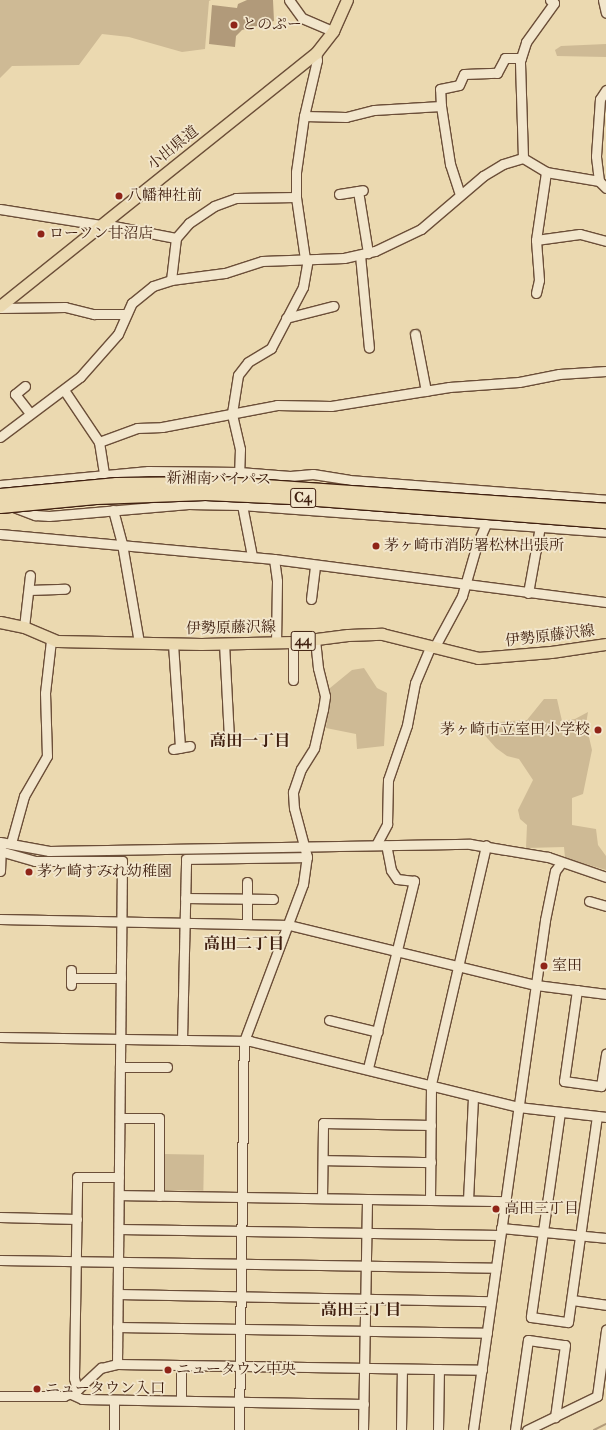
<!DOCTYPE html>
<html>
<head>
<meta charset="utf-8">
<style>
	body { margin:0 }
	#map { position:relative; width:606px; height:1430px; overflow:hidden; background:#ebd9b0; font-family:"IM FELL French Canon","Noto Serif JP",serif }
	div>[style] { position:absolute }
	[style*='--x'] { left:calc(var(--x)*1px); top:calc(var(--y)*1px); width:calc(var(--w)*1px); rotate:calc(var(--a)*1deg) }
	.green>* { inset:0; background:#ceba95; transform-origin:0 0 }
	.water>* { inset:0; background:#b19a7a }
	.stream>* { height:2px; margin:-1px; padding:0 1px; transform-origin:1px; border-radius:1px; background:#b19a7a }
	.roads { filter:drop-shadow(1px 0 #6b4e38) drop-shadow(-1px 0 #6b4e38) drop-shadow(0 1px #6b4e38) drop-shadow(0 -1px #6b4e38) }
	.minor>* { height:9px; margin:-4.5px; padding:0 4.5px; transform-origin:4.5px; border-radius:4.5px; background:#f2e6cc }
	.major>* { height:11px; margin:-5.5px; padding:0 5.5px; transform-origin:5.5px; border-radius:5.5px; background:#ebd9b0 }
	.bridges { filter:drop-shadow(1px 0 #402010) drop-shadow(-1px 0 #402010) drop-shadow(0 1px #402010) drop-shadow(0 -1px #402010) }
	.highway-bridge>* { height:13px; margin:-6.5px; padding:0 6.5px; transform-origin:6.5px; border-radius:6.5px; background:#ebd9b0 }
	.dots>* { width:11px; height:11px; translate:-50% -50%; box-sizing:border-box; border:2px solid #f2e6cc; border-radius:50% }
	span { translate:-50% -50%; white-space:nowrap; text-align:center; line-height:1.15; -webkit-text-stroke:3.5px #f2e6cc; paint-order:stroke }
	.shield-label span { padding:1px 3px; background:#f2e6cc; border:1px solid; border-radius:3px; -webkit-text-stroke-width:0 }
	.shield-label { font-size:14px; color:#402010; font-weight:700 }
	.poi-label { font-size:15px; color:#402010 }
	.left { translate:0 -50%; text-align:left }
	.right { translate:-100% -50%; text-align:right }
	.street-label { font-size:15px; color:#402010 }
	.neighbourhood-label { font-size:16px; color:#402010; font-weight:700 }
</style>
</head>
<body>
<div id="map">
	<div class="green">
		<i style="clip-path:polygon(0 0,211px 0,209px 1px,205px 49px,182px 52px,129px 37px,102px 34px,79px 65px,12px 66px,0 78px)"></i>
		<i style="clip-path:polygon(606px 44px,606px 57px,557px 56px,555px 50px,561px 46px)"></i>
		<i style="clip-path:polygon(364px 668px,377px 688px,387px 693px,384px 746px,357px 749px,356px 734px,326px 728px,330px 688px,352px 670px)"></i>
		<i style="clip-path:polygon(544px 699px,557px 699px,562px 721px,575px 719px,588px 712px,586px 724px,592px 750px,583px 794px,572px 798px,572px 825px,596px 829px,598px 845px,606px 856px,606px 870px,565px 858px,564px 847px,526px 848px,527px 825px,520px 819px,518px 810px,533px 780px,519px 759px,507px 756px,496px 748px,481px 731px,485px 723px,527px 720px)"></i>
		<i style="left:162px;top:1154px;width:42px;height:36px;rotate:1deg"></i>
	</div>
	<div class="water">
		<i style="clip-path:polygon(247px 0,273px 0,274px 21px,242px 30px,236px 36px,235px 47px,209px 44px,212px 5px,237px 8px,238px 4px)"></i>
	</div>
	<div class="stream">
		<i style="--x:594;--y:1430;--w:13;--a:-27"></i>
	</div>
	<div class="roads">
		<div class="minor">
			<i style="--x:289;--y:0;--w:22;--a:54"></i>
			<i style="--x:302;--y:18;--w:34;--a:23"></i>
			<i style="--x:603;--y:0;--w:13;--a:77"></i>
			<i style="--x:441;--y:106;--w:59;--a:81.2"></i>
			<i style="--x:450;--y:164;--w:32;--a:72"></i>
			<i style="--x:304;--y:116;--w:42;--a:1.4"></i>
			<i style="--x:346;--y:117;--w:29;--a:-14"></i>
			<i style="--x:374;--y:110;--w:67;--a:-3.4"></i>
			<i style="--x:441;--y:106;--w:17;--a:-93"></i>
			<i style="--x:440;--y:89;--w:19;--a:-12"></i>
			<i style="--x:459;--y:85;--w:12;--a:-66"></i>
			<i style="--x:464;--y:74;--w:33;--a:-2"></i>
			<i style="--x:497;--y:73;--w:17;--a:-62"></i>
			<i style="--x:505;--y:58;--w:16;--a:0"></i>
			<i style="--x:523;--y:158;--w:97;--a:-91.8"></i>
			<i style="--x:520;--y:61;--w:20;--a:-72"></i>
			<i style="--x:526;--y:42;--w:48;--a:-54.3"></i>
			<i style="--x:554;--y:3;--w:5;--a:-143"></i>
			<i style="--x:599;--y:181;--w:25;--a:-97"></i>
			<i style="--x:596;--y:156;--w:57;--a:-86"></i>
			<i style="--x:600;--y:99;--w:11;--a:-56"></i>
			<i style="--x:358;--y:191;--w:63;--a:80.8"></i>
			<i style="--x:339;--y:194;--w:24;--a:-9"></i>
			<i style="--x:0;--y:209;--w:102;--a:9"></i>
			<i style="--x:103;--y:224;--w:74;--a:10.9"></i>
			<i style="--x:536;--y:240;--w:44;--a:-7.8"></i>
			<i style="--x:580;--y:234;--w:27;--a:15"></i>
			<i style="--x:360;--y:255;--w:93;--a:84.5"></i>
			<i style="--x:305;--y:259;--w:63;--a:-98.3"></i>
			<i style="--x:296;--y:197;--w:25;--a:-90"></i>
			<i style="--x:296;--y:172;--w:57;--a:-81.9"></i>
			<i style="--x:304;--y:116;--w:57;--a:-76.9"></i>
			<i style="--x:317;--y:60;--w:7;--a:-98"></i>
			<i style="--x:171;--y:280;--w:42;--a:-83.2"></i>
			<i style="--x:176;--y:238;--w:20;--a:-49"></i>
			<i style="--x:189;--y:223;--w:30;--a:-34"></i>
			<i style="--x:214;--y:206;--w:23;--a:-20"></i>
			<i style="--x:236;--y:198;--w:60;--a:-1"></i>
			<i style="--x:536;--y:293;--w:13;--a:-77"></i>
			<i style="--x:539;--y:280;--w:40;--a:-94.3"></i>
			<i style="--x:536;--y:240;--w:69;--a:-81.6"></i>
			<i style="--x:0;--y:308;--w:65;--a:-0.9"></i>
			<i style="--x:65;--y:307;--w:30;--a:14"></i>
			<i style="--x:94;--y:314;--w:32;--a:0"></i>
			<i style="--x:286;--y:318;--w:49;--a:-14.3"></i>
			<i style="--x:415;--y:334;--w:58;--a:79.1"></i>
			<i style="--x:25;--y:386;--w:13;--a:141"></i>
			<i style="--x:15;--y:394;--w:24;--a:52"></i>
			<i style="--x:64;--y:390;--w:63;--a:56.1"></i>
			<i style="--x:99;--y:442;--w:32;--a:81"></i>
			<i style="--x:0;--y:437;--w:100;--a:-36.9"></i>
			<i style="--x:80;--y:377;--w:57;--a:-48.5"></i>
			<i style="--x:118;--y:334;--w:34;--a:-66"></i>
			<i style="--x:132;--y:303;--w:27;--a:-39"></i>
			<i style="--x:153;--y:286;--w:19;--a:-18"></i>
			<i style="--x:171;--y:280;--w:54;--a:-7.4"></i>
			<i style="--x:225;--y:273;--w:39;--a:-18"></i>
			<i style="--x:262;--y:261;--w:82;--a:-2.1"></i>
			<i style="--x:344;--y:258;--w:32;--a:-13"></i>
			<i style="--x:375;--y:251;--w:51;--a:-25.6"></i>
			<i style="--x:421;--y:229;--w:82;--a:-40.5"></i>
			<i style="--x:483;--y:176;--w:23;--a:-31"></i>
			<i style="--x:503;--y:164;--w:21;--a:-17"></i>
			<i style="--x:523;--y:158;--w:27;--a:31"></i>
			<i style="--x:546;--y:172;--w:54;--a:9.6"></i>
			<i style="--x:599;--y:181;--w:10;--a:45"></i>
			<i style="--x:99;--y:442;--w:40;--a:-20.2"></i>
			<i style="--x:137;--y:428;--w:25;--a:-2"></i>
			<i style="--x:162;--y:427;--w:117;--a:-10.8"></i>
			<i style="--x:277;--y:405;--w:54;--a:1.1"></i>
			<i style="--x:331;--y:406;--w:120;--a:-9.1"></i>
			<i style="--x:449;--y:387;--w:70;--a:-4.1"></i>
			<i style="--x:519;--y:382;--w:41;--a:-11.3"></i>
			<i style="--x:559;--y:374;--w:47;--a:-3.7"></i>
			<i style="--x:239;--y:477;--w:28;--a:-88"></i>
			<i style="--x:240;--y:449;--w:37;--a:-103"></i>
			<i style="--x:232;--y:413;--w:38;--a:-81"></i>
			<i style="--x:238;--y:375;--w:16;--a:-52"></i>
			<i style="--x:248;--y:362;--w:27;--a:-31"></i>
			<i style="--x:271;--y:348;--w:69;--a:-62.3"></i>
			<i style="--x:303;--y:287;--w:28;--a:-80"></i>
			<i style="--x:0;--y:485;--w:149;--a:-5.4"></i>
			<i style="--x:148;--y:471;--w:91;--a:0.6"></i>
			<i style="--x:239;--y:472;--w:51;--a:4.5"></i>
			<i style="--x:290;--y:476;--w:23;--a:-5"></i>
			<i style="--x:313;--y:474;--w:36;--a:9"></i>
			<i style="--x:349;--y:480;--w:258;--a:4.4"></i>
			<i style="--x:241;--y:500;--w:57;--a:78.9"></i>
			<i style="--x:11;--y:506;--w:26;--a:21"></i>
			<i style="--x:35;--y:515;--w:14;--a:4"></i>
			<i style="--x:49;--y:516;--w:140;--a:-4.9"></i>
			<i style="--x:188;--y:504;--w:53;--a:1.1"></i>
			<i style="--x:241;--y:505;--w:366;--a:4.2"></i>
			<i style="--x:113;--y:510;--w:35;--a:75"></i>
			<i style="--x:122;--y:544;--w:99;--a:80.2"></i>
			<i style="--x:0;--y:534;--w:275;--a:5.2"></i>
			<i style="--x:274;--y:559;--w:335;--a:7.4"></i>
			<i style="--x:274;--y:559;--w:22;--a:82"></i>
			<i style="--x:277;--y:581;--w:61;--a:90.9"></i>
			<i style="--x:29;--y:590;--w:36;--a:-2"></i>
			<i style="--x:528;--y:593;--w:68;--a:-79.8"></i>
			<i style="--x:311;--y:599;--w:34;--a:-83"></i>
			<i style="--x:24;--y:627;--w:52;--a:-83.4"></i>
			<i style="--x:224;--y:643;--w:96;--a:87"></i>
			<i style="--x:173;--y:644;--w:104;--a:86.1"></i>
			<i style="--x:434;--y:648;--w:59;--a:-61.7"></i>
			<i style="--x:462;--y:596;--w:54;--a:-73.9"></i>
			<i style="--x:477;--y:544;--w:24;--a:-66"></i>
			<i style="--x:293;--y:680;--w:38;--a:-90"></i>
			<i style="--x:173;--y:749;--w:17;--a:-10"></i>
			<i style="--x:0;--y:842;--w:50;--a:10.4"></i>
			<i style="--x:49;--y:851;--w:421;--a:-1"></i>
			<i style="--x:470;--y:844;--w:79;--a:9.5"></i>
			<i style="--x:548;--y:857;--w:61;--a:19"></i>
			<i style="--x:11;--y:843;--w:49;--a:-74.5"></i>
			<i style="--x:24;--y:796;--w:46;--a:-60.1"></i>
			<i style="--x:47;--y:756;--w:63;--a:-91.8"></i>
			<i style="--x:45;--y:693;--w:53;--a:-83.5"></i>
			<i style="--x:376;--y:845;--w:24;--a:-62"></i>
			<i style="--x:387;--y:824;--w:44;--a:-88.7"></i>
			<i style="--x:388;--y:780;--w:58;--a:-70.9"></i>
			<i style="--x:407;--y:725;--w:43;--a:-79.2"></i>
			<i style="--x:415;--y:683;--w:39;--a:-67"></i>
			<i style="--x:0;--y:851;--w:36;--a:16"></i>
			<i style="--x:35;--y:861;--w:87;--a:0"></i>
			<i style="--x:122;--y:861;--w:503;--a:90.57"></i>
			<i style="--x:0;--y:871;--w:26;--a:-88"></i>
			<i style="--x:185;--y:898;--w:88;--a:0.7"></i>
			<i style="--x:589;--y:901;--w:18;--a:16"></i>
			<i style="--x:0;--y:919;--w:289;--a:1.2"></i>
			<i style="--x:289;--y:925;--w:254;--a:13.7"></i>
			<i style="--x:536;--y:985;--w:71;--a:7.3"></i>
			<i style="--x:247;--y:924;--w:42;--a:-90"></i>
			<i style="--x:71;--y:978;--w:50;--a:0"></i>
			<i style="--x:71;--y:985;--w:15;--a:-90"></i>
			<i style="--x:577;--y:990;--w:92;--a:98.1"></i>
			<i style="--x:564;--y:1081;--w:37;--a:8"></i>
			<i style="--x:601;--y:1086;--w:33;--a:-81"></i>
			<i style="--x:329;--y:1020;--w:50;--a:13.8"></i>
			<i style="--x:0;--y:1037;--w:250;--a:0.9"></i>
			<i style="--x:250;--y:1041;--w:276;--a:13.8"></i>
			<i style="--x:518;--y:1107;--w:89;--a:6.5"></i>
			<i style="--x:182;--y:1040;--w:181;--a:-88.7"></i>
			<i style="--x:186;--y:859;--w:121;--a:-0.9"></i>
			<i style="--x:120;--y:1067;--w:47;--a:0"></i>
			<i style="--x:368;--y:1068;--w:193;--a:-76.2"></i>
			<i style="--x:414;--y:881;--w:17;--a:-173"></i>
			<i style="--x:397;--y:879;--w:11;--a:-124"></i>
			<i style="--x:391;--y:870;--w:25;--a:-101"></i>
			<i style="--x:431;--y:1084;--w:245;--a:-77"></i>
			<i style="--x:560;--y:1112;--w:207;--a:98.1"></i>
			<i style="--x:531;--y:1317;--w:37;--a:8"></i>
			<i style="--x:568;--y:1322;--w:208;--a:-82"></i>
			<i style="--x:120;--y:1118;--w:39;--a:0"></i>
			<i style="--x:159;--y:1118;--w:78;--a:90"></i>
			<i style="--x:323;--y:1160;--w:108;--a:1.1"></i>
			<i style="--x:119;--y:1195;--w:386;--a:0.9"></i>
			<i style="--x:322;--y:1198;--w:75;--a:-89.2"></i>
			<i style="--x:323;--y:1123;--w:108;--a:1.1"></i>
			<i style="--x:430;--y:1200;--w:114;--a:-89.5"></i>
			<i style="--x:468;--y:1200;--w:103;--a:-87.2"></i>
			<i style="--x:0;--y:1217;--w:77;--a:1.5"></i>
			<i style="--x:501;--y:1228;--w:105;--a:5.4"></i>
			<i style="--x:119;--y:1229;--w:381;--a:0.9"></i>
			<i style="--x:0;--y:1260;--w:496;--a:0.9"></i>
			<i style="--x:118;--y:1294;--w:373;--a:1.1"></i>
			<i style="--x:572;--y:1300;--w:34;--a:8"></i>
			<i style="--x:117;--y:1327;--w:370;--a:0.9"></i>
			<i style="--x:77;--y:1390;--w:12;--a:-104"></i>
			<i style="--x:74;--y:1378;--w:201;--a:-89.1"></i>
			<i style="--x:77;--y:1177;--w:42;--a:0"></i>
			<i style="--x:71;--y:1394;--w:12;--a:24"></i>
			<i style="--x:82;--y:1399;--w:282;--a:1"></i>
			<i style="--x:0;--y:1396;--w:64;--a:0"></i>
			<i style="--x:64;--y:1396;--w:14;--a:-25"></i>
			<i style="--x:77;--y:1390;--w:33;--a:-43"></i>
			<i style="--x:101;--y:1368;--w:16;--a:-14"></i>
			<i style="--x:117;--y:1364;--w:365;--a:0.9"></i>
			<i style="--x:181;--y:1400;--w:35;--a:-90"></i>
			<i style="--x:114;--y:1430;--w:30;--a:-90"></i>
			<i style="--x:239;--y:1430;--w:389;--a:-89.3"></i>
			<i style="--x:244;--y:1041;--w:168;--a:-69.4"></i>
			<i style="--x:303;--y:884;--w:27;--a:-82"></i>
			<i style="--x:307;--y:857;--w:51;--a:-104.9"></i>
			<i style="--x:294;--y:808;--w:16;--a:-94"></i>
			<i style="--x:293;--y:792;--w:24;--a:-71"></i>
			<i style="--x:301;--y:769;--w:25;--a:-58"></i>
			<i style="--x:314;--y:748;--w:40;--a:-77"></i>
			<i style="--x:323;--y:709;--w:13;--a:-81"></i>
			<i style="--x:325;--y:696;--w:29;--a:-104"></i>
			<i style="--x:318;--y:668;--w:27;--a:-96"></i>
			<i style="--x:363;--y:1430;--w:231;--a:-89"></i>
			<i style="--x:401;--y:1430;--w:61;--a:-89.1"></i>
			<i style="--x:438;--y:1430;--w:61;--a:-89.1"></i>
			<i style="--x:473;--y:1430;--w:515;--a:-81.96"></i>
			<i style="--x:545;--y:920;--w:50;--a:-78.5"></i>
			<i style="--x:555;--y:871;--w:10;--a:-53"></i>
			<i style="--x:515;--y:1430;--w:91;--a:-81.8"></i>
			<i style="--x:528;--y:1340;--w:37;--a:8"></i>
			<i style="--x:565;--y:1345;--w:73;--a:97.9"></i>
			<i style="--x:527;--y:1430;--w:78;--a:-25.9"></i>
			<i style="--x:597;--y:1396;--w:67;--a:-82.2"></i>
		</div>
		<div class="major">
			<i style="--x:0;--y:306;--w:405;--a:-38.7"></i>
			<i style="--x:316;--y:53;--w:28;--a:-52"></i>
			<i style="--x:333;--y:31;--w:34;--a:-66"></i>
			<i style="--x:0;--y:622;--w:25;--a:12"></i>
			<i style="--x:24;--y:627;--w:36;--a:23"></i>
			<i style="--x:57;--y:641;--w:144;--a:1.2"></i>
			<i style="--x:201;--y:644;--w:92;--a:-1.2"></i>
			<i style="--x:293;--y:642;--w:55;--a:-7.3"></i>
			<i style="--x:348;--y:635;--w:34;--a:-2"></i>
			<i style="--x:382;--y:634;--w:99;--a:14"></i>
			<i style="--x:478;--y:658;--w:73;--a:-4.7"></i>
			<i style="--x:551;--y:652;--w:56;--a:-8.3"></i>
		</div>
	</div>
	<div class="bridges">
		<div class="highway-bridge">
			<i style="--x:0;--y:495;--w:117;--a:-5.4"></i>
			<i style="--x:116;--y:484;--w:106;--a:-0.5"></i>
			<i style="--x:222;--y:483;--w:385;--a:4"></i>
			<i style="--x:0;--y:506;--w:96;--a:-5.4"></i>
			<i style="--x:96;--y:497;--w:109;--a:-2.1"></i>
			<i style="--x:205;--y:493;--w:86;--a:2.7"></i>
			<i style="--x:291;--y:497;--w:316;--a:4.4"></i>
		</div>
	</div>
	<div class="dots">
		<i style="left:234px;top:25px;background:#8f2418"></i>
		<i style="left:119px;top:196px;background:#8f2418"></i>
		<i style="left:41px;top:234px;background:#8f2418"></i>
		<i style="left:376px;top:546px;background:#8f2418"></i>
		<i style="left:598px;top:730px;background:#8f2418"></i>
		<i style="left:29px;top:872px;background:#8f2418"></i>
		<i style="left:544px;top:966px;background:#8f2418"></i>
		<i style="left:496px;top:1209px;background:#8f2418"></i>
		<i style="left:168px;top:1370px;background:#8f2418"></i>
		<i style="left:37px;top:1389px;background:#8f2418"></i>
	</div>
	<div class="shield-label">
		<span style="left:303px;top:498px">C4</span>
		<span style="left:303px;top:641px">44</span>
	</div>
	<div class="poi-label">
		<span class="left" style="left:242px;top:25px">とのぷー</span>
		<span class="left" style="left:127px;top:196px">八幡神社前</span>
		<span class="left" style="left:49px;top:234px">ローソン甘沼店</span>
		<span class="left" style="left:384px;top:546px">茅ヶ崎市消防署松林出張所</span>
		<span class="right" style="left:590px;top:730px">茅ヶ崎市立室田小学校</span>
		<span class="left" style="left:37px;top:872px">茅ケ崎すみれ幼稚園</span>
		<span class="left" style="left:552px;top:966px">室田</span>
		<span class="left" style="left:504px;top:1209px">高田三丁目</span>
		<span class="left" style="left:176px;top:1370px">ニュータウン中央</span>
		<span class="left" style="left:45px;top:1389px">ニュータウン入口</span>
	</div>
	<div class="street-label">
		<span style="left:173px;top:148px;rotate:-39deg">小出県道</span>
		<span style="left:219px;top:479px;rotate:1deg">新湘南バイパス</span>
		<span style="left:231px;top:628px;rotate:-1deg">伊勢原藤沢線</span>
		<span style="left:550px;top:636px;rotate:-7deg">伊勢原藤沢線</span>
	</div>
	<div class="neighbourhood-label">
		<span style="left:250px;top:741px">高田一丁目</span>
		<span style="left:244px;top:944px">高田二丁目</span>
		<span style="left:361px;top:1310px">高田三丁目</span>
	</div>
</div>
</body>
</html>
